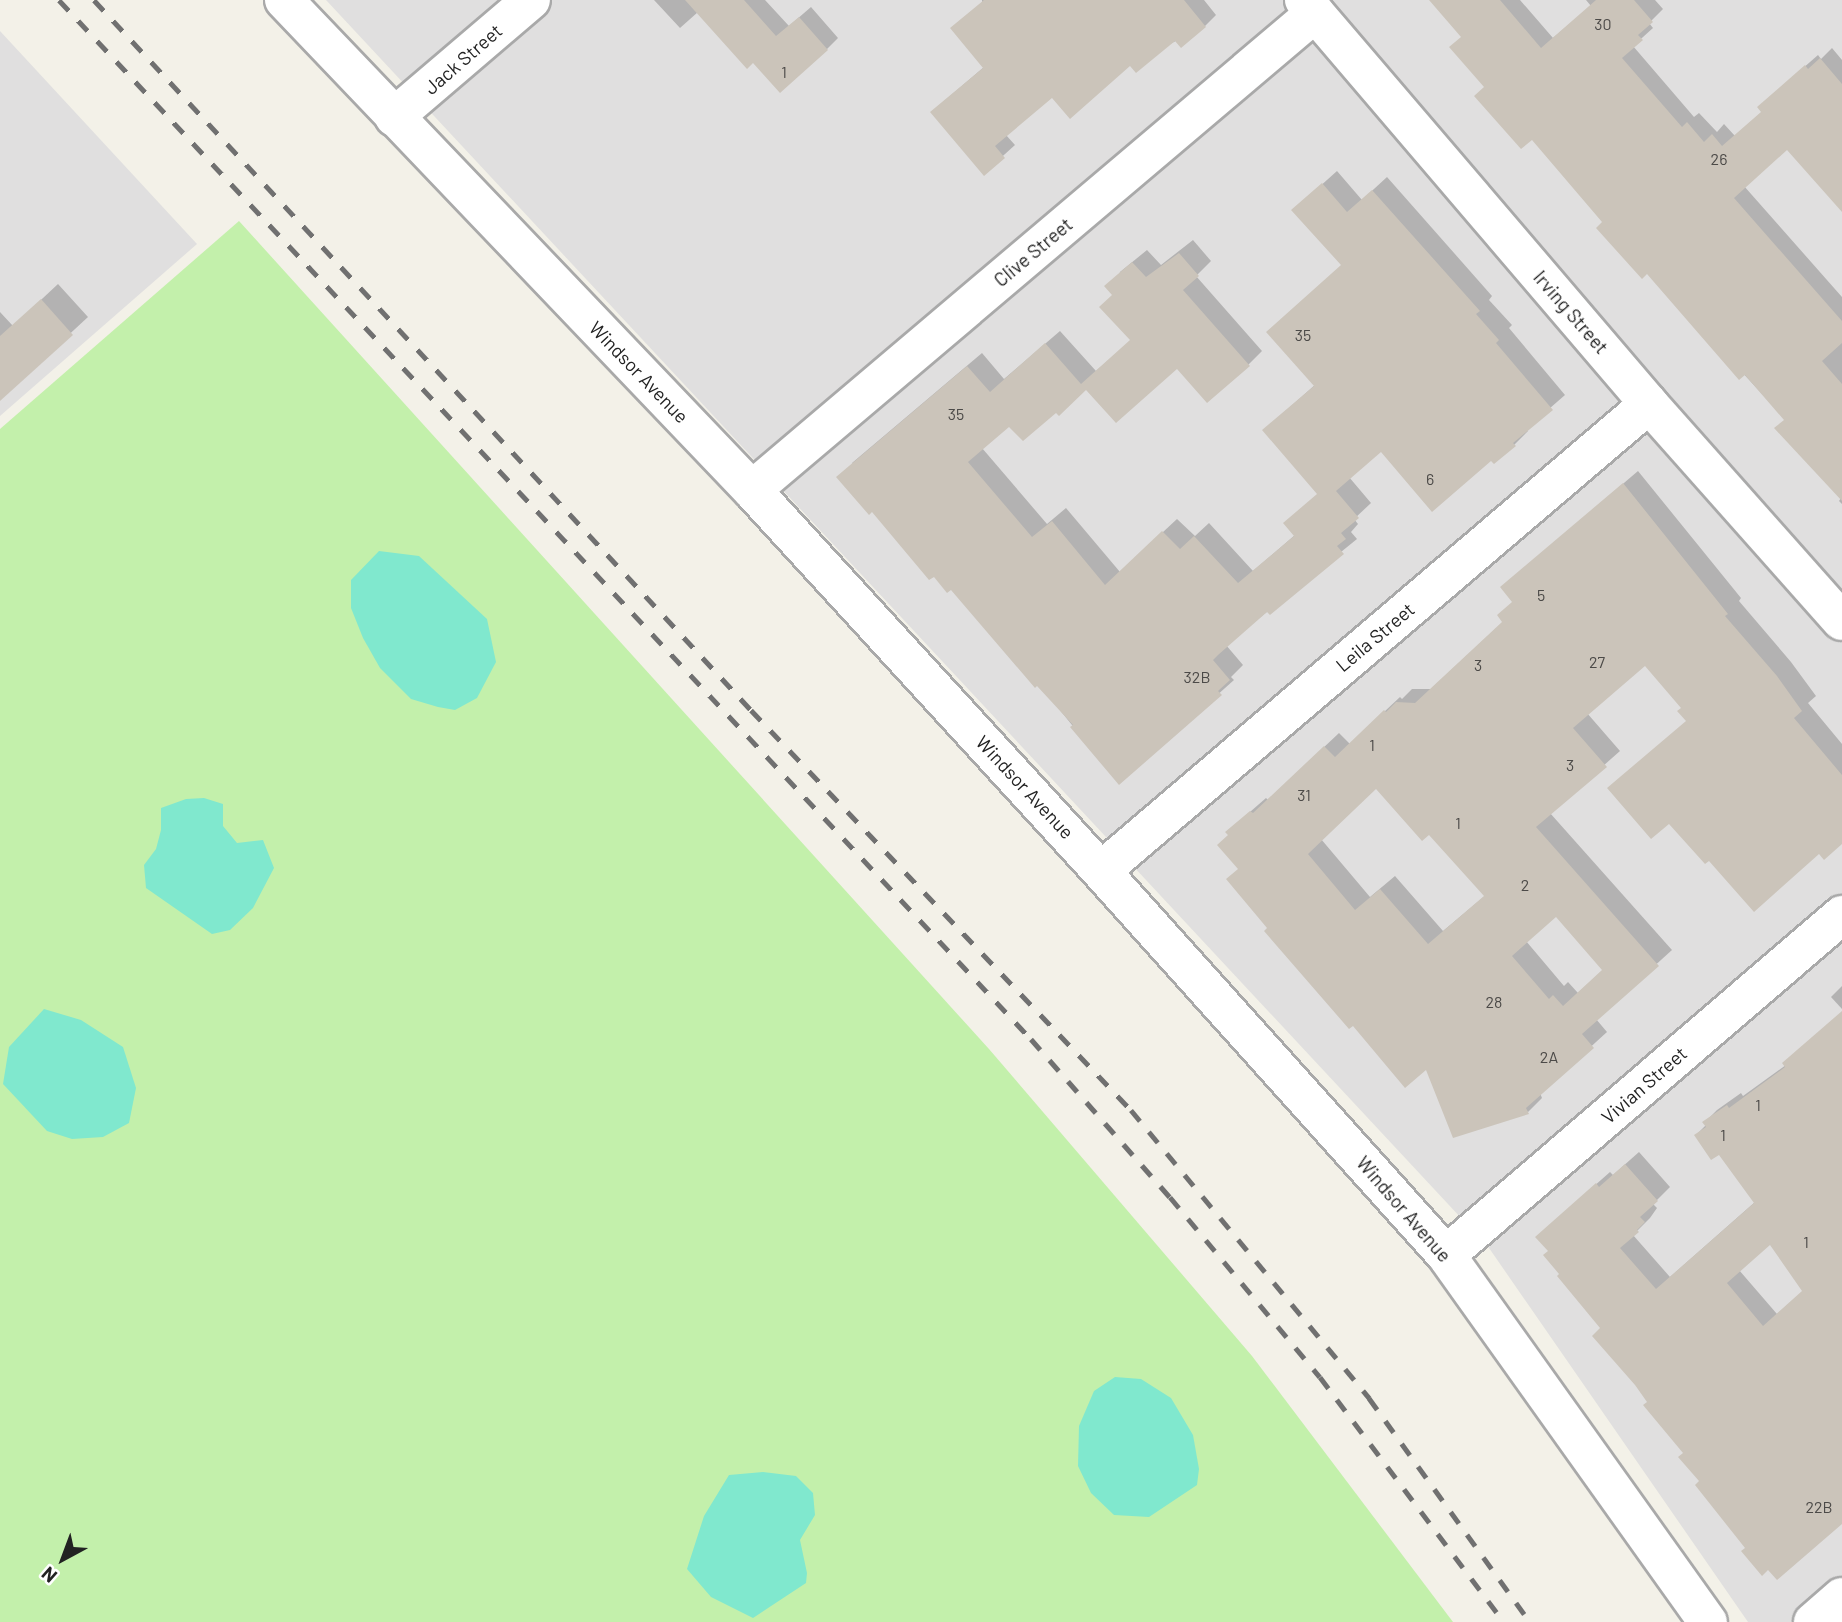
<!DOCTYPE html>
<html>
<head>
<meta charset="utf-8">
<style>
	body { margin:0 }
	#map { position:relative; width:1842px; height:1622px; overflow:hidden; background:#f3f1e8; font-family:Barlow,sans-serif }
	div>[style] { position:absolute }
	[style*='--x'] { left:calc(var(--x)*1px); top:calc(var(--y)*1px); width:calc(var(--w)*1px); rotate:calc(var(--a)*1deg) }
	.residential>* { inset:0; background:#e0dfdf }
	.grass>* { inset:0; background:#c3f0ab }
	.pitch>* { inset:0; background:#80e8ce }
	.shadow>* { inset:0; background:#0003 }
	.building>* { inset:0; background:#cbc4ba }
	.roads { filter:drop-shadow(2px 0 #a9a9a9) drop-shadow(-2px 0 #a9a9a9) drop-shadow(0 2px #a9a9a9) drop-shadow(0 -2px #a9a9a9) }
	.minor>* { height:38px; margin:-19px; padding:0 19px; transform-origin:19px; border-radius:19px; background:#fff }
	.rail>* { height:5px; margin-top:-2.5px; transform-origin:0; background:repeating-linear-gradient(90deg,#707070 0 14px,transparent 0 28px) }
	span { translate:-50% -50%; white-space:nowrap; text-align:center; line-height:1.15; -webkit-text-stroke:6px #fff; paint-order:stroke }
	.number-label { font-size:16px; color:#4c4a48 }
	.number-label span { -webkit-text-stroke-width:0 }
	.street-label { font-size:19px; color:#222 }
	.north { position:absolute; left:28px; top:1524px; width:70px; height:70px; -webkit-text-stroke:5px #fff; paint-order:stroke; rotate:221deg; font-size:19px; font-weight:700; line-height:28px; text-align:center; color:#222 }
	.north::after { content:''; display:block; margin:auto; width:24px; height:32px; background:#222; clip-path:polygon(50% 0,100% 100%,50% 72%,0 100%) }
</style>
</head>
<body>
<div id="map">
	<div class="residential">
		<i style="clip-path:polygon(326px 0,1842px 0,1842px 1622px,1748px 1622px,1489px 1248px)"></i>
		<i style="clip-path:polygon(0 31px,197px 244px,0 416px)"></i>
	</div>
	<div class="grass">
		<i style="clip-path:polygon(239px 221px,989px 1049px,1252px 1356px,1453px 1622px,0 1622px,0 429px)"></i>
	</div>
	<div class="pitch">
		<i style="clip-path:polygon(379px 551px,419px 556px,487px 619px,496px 662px,477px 698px,455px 710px,438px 707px,411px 699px,380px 668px,363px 638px,351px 608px,351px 580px)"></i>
		<i style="clip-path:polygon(204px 798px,223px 804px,223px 826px,237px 843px,263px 840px,274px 868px,253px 908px,230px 930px,212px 934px,146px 888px,144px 865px,156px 849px,161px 830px,161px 808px,186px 799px)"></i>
		<i style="clip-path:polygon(44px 1009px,81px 1020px,123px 1047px,136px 1088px,129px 1123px,103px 1137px,72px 1139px,47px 1131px,3px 1084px,9px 1047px)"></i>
		<i style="clip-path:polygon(1115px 1377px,1141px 1379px,1171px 1398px,1193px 1435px,1199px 1469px,1197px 1485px,1149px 1517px,1114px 1515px,1091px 1493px,1078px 1466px,1079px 1426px,1094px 1391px)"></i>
		<i style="clip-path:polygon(763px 1472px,796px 1476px,813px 1493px,815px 1515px,800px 1540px,807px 1573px,806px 1583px,753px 1618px,711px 1597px,687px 1569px,704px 1516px,729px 1475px)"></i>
	</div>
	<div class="shadow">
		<i style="clip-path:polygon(654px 0,765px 0,789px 26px,811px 7px,838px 38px,827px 49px,753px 61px,698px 12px,680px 28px)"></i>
		<i style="clip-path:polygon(982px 0,1204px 0,1216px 15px,1205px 26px,1131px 64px,1053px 96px,1006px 135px,1015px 145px,984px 173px,943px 102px,984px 67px)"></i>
		<i style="clip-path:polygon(1449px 0,1520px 0,1553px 38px,1591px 6px,1586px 0,1655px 0,1663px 9px,1649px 23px,1653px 28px,1633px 46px,1694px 117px,1699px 113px,1717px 132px,1724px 124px,1735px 136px,1763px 111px,1771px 96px,1818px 55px,1821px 59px,1832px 48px,1842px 60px,1842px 193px,1787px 147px,1744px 186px,1842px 297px,1842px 504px,1839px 501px,1841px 498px,1785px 419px,1604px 222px,1462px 36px)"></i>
		<i style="clip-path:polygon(1337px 171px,1362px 200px,1387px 177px,1492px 296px,1489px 300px,1512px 325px,1509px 328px,1565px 395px,1526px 429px,1528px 431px,1514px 445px,1492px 459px,1381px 449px,1349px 477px,1371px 503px,1354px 519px,1358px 524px,1351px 532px,1357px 539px,1226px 645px,1243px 665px,1231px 677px,1234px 680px,1119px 783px,1038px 683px,951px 587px,852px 463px,982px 353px,1004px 379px,1060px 331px,1096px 371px,1132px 340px,1114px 294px,1120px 272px,1147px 250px,1161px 265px,1193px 240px,1211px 261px,1196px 276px,1262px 351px,1248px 365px,1177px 366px,1086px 388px,1056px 410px,1010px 424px,982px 448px,1047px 524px,1066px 508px,1120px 572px,1177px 519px,1195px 536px,1209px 523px,1253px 571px,1295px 535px,1318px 493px,1264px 430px,1316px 384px,1342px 264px,1308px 197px)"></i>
		<i style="clip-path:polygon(58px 284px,88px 317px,8px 391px,0 385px,0 312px,13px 326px)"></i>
		<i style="clip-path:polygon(evenodd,1638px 471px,1741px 598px,1739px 601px,1791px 662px,1816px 696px,1808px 703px,1842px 744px,1842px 842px,1688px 720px,1683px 707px,1645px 663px,1587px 713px,1620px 751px,1550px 813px,1672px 950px,1596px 1019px,1607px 1032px,1540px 1093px,1542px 1098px,1528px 1112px,1427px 1067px,1240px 868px,1227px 832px,1266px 798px,1268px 800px,1339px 733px,1350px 744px,1400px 697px,1402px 699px,1412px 689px,1431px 689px,1504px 621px,1514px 601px,1502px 587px,1638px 471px,1376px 787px,1429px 833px,1486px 895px,1443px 931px,1395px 876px,1370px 897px,1321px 839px,1376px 787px,1638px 471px,1556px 915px,1604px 969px,1578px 993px,1568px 982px,1564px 986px,1526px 941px,1556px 915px)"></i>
		<i style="clip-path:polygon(1842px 986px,1842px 1009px,1831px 997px)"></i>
		<i style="clip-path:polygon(evenodd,1842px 1012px,1842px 1523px,1747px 1548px,1602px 1328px,1562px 1273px,1550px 1251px,1550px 1225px,1610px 1172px,1613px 1175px,1639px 1152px,1670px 1187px,1653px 1204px,1657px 1208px,1650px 1218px,1633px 1235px,1670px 1277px,1755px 1202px,1720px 1152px,1696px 1135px,1706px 1125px,1704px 1123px,1717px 1110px,1741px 1093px,1743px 1096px,1786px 1065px,1842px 1012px,1771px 1243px,1804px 1291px,1777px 1314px,1739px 1270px,1771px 1243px)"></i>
	</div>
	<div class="building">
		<i style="clip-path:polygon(685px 0,744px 0,776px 36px,799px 17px,828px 50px,780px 93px,753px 63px,747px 69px)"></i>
		<i style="clip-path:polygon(984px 0,1184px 0,1206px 27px,1181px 48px,1175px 41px,1136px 73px,1130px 66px,1070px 119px,1052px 98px,995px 146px,1005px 158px,984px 176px,930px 112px,983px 68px,950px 28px)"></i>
		<i style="clip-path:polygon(1429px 0,1500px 0,1541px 48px,1596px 0,1634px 0,1653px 22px,1638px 35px,1643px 40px,1622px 58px,1682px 127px,1687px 122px,1704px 142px,1712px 134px,1722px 146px,1761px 112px,1757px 107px,1805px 65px,1808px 69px,1820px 58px,1842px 84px,1842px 212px,1787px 150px,1734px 198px,1842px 321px,1842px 343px,1822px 361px,1842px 384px,1842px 501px,1774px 428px,1784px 420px,1745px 375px,1739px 380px,1647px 274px,1642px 279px,1596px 228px,1602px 222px,1532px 140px,1521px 149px,1474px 96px,1484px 87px,1449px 47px,1461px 37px)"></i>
		<i style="clip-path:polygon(1322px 183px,1347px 212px,1372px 190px,1480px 311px,1476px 314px,1499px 340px,1496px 343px,1553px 410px,1513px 443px,1516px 446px,1494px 464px,1491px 461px,1432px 512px,1381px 452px,1336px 491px,1359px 518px,1341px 533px,1346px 539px,1337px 546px,1344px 554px,1270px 615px,1267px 612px,1218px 655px,1213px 660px,1230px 680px,1218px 691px,1222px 695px,1119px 785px,1070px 727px,1073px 725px,1037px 686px,1035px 688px,951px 590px,947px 593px,934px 577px,929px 580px,872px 512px,869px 515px,836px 477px,967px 366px,990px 392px,1045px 343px,1081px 384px,1130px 340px,1099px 307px,1112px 295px,1104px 286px,1132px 262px,1146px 277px,1179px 253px,1199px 276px,1183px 290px,1250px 366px,1207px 403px,1177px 369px,1116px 423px,1086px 390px,1059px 416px,1056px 413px,1023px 441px,1009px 427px,968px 462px,1032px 537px,1052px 521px,1105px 585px,1162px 531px,1180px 549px,1194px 536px,1238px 583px,1294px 536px,1283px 523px,1317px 494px,1262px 430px,1314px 386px,1266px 332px,1341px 265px,1291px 210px)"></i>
		<i style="clip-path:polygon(41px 299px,73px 335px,0 401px,0 336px)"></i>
		<i style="clip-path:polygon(evenodd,1623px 483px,1728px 614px,1725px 616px,1777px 676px,1802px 711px,1794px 718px,1842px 775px,1842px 844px,1824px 860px,1819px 854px,1754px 912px,1709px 861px,1705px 864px,1669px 824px,1651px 839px,1607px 788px,1686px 721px,1677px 711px,1681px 708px,1645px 666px,1573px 728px,1607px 767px,1536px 827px,1659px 966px,1582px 1034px,1594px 1048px,1526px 1108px,1529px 1114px,1453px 1138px,1426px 1070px,1405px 1088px,1353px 1026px,1349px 1029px,1264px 931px,1267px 928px,1226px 879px,1238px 869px,1217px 845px,1228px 835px,1225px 832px,1250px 811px,1253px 813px,1324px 746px,1335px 757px,1384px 710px,1386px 712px,1396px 702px,1415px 703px,1502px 622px,1497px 615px,1512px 602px,1500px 587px,1623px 483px,1376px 789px,1422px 841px,1429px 835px,1484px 896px,1428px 944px,1380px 889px,1355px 910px,1308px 854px,1376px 789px,1623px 483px,1556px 917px,1602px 970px,1563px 1006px,1553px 995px,1549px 999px,1512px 956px,1556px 917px)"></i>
		<i style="clip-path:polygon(evenodd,1842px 1011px,1842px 1524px,1777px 1580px,1768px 1570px,1762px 1576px,1741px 1551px,1745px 1548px,1695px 1485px,1699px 1481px,1678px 1457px,1683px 1453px,1643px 1405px,1647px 1402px,1635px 1385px,1592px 1336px,1600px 1328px,1557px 1276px,1559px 1274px,1543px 1255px,1548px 1251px,1535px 1237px,1596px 1183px,1599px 1187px,1625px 1164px,1658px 1201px,1640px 1217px,1645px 1222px,1637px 1230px,1639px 1232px,1620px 1248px,1656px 1289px,1754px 1203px,1719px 1155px,1711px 1160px,1694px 1135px,1706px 1127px,1702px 1122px,1727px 1105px,1729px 1108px,1785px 1067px,1782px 1063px,1842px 1011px,1770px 1245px,1802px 1291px,1763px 1326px,1727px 1283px,1770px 1245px)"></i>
	</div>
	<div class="roads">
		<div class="minor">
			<i style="--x:284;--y:0;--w:678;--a:46.32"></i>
			<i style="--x:752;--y:490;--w:517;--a:47.51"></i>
			<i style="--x:1101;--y:871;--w:516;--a:48.06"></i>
			<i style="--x:1446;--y:1255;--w:451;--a:54.5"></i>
			<i style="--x:1304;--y:0;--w:531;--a:49.5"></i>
			<i style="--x:1649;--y:404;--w:290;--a:48.4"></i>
			<i style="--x:394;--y:117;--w:180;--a:-40.5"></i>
			<i style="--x:752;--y:490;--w:738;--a:-40.27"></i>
			<i style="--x:1101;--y:871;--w:720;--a:-40.44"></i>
			<i style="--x:1446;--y:1255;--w:522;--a:-40.65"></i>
			<i style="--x:1813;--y:1622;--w:38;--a:-41"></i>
		</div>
	</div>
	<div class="rail">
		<i style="--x:59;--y:0;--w:1423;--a:46.91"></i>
		<i style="--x:1031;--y:1039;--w:210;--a:48.7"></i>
		<i style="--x:1170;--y:1197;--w:234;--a:50.2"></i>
		<i style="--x:1320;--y:1377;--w:306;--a:53.1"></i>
		<i style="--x:94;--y:0;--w:967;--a:47.22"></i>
		<i style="--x:751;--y:710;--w:552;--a:46.47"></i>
		<i style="--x:1131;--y:1110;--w:374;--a:50.4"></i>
		<i style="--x:1369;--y:1398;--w:276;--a:54.3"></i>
	</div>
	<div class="number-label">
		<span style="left:1603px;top:24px">30</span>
		<span style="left:784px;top:72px">1</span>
		<span style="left:1719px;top:159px">26</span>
		<span style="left:1303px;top:335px">35</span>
		<span style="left:956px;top:414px">35</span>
		<span style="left:1430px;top:479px">6</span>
		<span style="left:1541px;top:595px">5</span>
		<span style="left:1597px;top:662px">27</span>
		<span style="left:1478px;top:665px">3</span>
		<span style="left:1197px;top:677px">32B</span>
		<span style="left:1372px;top:745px">1</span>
		<span style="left:1570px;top:765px">3</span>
		<span style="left:1304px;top:795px">31</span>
		<span style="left:1458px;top:823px">1</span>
		<span style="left:1525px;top:885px">2</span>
		<span style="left:1494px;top:1002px">28</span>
		<span style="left:1549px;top:1057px">2A</span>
		<span style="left:1758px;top:1105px">1</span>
		<span style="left:1723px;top:1135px">1</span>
		<span style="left:1806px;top:1242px">1</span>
		<span style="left:1819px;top:1507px">22B</span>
	</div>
	<div class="street-label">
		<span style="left:463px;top:59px;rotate:-41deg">Jack Street</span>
		<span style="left:1033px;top:252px;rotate:-40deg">Clive Street</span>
		<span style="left:1571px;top:312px;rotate:49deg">Irving Street</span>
		<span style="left:639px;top:372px;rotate:46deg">Windsor Avenue</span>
		<span style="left:1375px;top:637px;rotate:-40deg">Leila Street</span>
		<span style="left:1025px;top:787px;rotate:47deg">Windsor Avenue</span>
		<span style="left:1644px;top:1085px;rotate:-41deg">Vivian Street</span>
		<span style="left:1404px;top:1209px;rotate:49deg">Windsor Avenue</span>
	</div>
	<div class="north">N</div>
</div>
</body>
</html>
